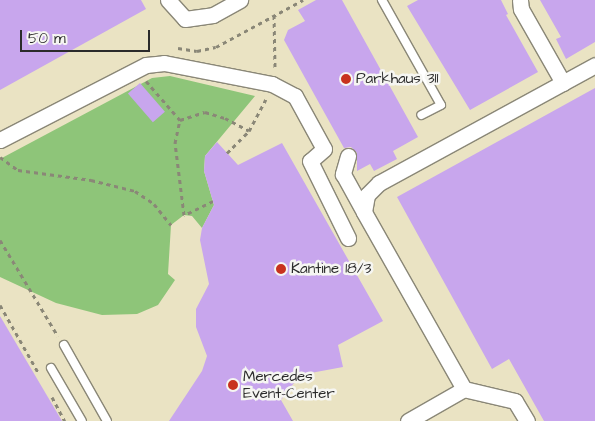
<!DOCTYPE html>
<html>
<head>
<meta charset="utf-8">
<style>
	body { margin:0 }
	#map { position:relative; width:595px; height:421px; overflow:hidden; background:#eae3c3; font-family:"Architects Daughter",sans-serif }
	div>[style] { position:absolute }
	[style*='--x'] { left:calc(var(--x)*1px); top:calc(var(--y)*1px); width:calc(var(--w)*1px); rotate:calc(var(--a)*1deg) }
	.green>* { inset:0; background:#8ec579 }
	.building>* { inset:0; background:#c8a6ed; transform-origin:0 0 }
	.path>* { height:3px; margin-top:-1.5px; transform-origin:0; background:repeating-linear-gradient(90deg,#8a8777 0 4px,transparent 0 8px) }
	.roads { filter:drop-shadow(1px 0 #8a8777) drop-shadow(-1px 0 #8a8777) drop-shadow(0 1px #8a8777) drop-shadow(0 -1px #8a8777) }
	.service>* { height:8px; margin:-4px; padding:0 4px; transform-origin:4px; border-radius:4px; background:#fff }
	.minor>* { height:15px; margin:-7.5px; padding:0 7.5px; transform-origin:7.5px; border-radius:7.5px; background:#fff }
	.dots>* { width:14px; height:14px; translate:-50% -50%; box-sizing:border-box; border:2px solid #f6f6f2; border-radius:50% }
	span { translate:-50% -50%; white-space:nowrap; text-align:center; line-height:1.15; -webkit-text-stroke:5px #f6f6f2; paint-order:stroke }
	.poi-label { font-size:15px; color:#2b2b2b }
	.left { translate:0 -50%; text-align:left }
	.scale { position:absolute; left:20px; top:30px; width:130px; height:22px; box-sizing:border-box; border:2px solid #2b2b2b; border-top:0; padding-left:6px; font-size:15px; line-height:18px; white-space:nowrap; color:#2b2b2b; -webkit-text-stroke:4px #f6f6f2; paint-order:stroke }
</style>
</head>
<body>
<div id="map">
	<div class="green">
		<i style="clip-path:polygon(170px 76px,255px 96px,205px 156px,204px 171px,214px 205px,202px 228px,192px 216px,184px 215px,171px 225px,168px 274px,175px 280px,158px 305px,137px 314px,102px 315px,56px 303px,0 277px,0 159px,152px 78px)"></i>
	</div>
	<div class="building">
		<i style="clip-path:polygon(0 0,141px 0,146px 9px,0 90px)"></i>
		<i style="clip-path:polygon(316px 0,342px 0,418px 137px,393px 151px,397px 159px,374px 171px,370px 164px,357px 171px,357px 153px,351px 147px,344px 148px,284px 40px,288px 30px,305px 21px,298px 10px)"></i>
		<i style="clip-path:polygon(418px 0,501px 0,508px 14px,506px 15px,538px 72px,470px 110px,407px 6px)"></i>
		<i style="clip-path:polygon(540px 0,595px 0,595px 42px,566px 59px,556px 39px,561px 37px)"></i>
		<i style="left:140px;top:83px;width:38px;height:16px;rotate:49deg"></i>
		<i style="clip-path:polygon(595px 88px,595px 421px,544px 421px,509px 359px,492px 369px,397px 197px)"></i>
		<i style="clip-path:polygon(217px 142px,238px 165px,282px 143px,383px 321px,338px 345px,343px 367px,300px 375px,281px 400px,293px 421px,169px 421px,202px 371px,207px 356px,196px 327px,196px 309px,209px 284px,200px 240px,202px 228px,214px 205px,204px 171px,205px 156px)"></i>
		<i style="clip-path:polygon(0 316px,62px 421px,0 421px)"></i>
	</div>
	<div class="path">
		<i style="--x:274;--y:15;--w:54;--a:88.9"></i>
		<i style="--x:178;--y:48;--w:19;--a:9"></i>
		<i style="--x:197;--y:51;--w:19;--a:-12"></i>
		<i style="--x:216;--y:47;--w:99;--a:-28.4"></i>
		<i style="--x:146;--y:81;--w:52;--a:48.9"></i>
		<i style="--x:227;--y:153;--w:31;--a:-45"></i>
		<i style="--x:249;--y:131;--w:36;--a:-62"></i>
		<i style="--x:0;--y:157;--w:22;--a:36"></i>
		<i style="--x:18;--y:170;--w:74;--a:7.8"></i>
		<i style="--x:91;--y:180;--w:45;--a:14"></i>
		<i style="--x:135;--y:191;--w:23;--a:34"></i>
		<i style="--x:154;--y:204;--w:27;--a:51"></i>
		<i style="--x:213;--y:201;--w:32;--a:154"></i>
		<i style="--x:184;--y:215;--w:73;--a:-97.1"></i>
		<i style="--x:175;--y:143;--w:24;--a:-78"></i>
		<i style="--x:180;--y:120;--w:26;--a:-18"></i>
		<i style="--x:205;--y:112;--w:21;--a:17"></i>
		<i style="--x:225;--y:118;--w:27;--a:28"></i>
		<i style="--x:0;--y:240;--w:112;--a:58.9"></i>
		<i style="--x:0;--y:305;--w:79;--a:60.5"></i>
		<i style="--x:52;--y:397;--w:27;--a:62"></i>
	</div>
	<div class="roads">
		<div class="service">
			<i style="--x:382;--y:0;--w:120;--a:60.7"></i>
			<i style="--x:441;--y:105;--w:22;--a:153"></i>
			<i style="--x:64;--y:345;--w:87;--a:60.5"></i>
			<i style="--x:51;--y:368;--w:61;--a:59.7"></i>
		</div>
		<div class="minor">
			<i style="--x:168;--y:0;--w:25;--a:48"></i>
			<i style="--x:185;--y:19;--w:28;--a:-8"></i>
			<i style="--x:213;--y:15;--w:31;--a:-29"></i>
			<i style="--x:520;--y:0;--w:9;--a:84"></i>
			<i style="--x:521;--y:9;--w:85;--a:60.4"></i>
			<i style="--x:0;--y:140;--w:164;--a:-27.2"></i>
			<i style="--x:146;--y:65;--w:18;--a:-6"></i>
			<i style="--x:164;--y:63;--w:110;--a:11"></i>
			<i style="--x:272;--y:84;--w:26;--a:28"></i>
			<i style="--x:295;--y:96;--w:60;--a:61.3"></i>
			<i style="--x:324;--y:149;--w:18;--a:139"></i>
			<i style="--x:310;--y:161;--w:86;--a:63.7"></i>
			<i style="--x:348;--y:156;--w:19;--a:106"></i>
			<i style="--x:343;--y:174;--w:43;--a:61.1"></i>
			<i style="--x:408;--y:421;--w:64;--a:-29.7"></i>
			<i style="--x:527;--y:421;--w:23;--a:-121"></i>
			<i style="--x:515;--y:401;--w:52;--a:-166.8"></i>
			<i style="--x:464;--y:389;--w:203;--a:-119.5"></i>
			<i style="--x:364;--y:212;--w:17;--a:-80"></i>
			<i style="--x:367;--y:195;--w:17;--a:-45"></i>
			<i style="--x:379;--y:183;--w:246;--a:-28.6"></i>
		</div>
	</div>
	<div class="dots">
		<i style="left:346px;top:79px;background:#c8321e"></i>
		<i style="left:281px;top:269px;background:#c8321e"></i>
		<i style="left:233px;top:385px;background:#c8321e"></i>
	</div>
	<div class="poi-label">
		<span class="left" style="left:356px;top:79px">Parkhaus 311</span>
		<span class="left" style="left:291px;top:269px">Kantine 18/3</span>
		<span class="left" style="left:243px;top:385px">Mercedes<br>Event-Center</span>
	</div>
	<div class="scale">50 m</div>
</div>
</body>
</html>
